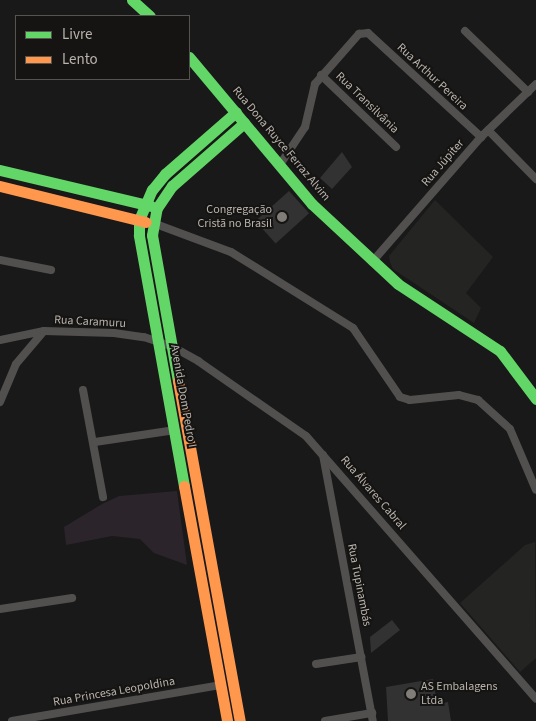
<!DOCTYPE html>
<html>
<head>
<meta charset="utf-8">
<style>
	body { margin:0 }
	#map { position:relative; width:536px; height:721px; overflow:hidden; background:#191919; font-family:"Source Sans 3",sans-serif }
	div>[style] { position:absolute }
	[style*='--x'] { left:calc(var(--x)*1px); top:calc(var(--y)*1px); width:calc(var(--w)*1px); rotate:calc(var(--a)*1deg) }
	.built>* { inset:0; background:#242423 }
	.green>* { inset:0; background:#2b242b }
	.building>* { inset:0; background:#333232; transform-origin:0 0 }
	.street>* { height:8px; margin:-4px; padding:0 4px; transform-origin:4px; border-radius:4px; background:#51504e }
	.fast>* { height:11px; margin:-5.5px; padding:0 5.5px; transform-origin:5.5px; border-radius:5.5px; background:#63d668 }
	.slow>* { height:11px; margin:-5.5px; padding:0 5.5px; transform-origin:5.5px; border-radius:5.5px; background:#ff974d }
	.dots>* { width:14px; height:14px; translate:-50% -50%; box-sizing:border-box; border:2px solid #151413; border-radius:50% }
	span { translate:-50% -50%; white-space:nowrap; text-align:center; line-height:1.15; -webkit-text-stroke:4px #151413; paint-order:stroke }
	.street-label { font-size:12px; color:#b8b3ac }
	.poi-label { font-size:12px; color:#b8b3ac }
	.right { translate:-100% -50%; text-align:right }
	.left { translate:0 -50%; text-align:left }
	.legend { position:absolute; left:15px; top:15px; width:175px; height:65px; box-sizing:border-box; background:#151413; border:1px solid #565450; margin:0; padding:6px 9px; list-style:none; font-size:15px; color:#b8b3ac }
	.legend li { display:flex; align-items:center; gap:10px; height:25px }
	.legend b { width:25px; border:1px solid #565450 }
</style>
</head>
<body>
<div id="map">
	<div class="built">
		<i style="clip-path:polygon(435px 200px,493px 257px,466px 293px,481px 308px,474px 323px,393px 269px,390px 262px,389px 256px)"></i>
		<i style="clip-path:polygon(535px 542px,536px 658px,520px 672px,460px 603px,525px 545px)"></i>
	</div>
	<div class="green">
		<i style="clip-path:polygon(177px 491px,187px 565px,154px 553px,140px 539px,112px 536px,66px 545px,64px 527px,102px 504px,119px 496px)"></i>
	</div>
	<div class="building">
		<i style="clip-path:polygon(342px 152px,352px 167px,332px 189px,320px 178px)"></i>
		<i style="left:289px;top:191px;width:30px;height:45px;rotate:48deg"></i>
		<i style="clip-path:polygon(392px 620px,400px 630px,371px 653px,370px 637px)"></i>
		<i style="clip-path:polygon(433px 679px,437px 704px,448px 702px,451px 721px,388px 721px,386px 687px)"></i>
	</div>
	<div class="street">
		<i style="--x:465;--y:31;--w:88;--a:44.1"></i>
		<i style="--x:321;--y:75;--w:104;--a:43.8"></i>
		<i style="--x:488;--y:130;--w:69;--a:45.6"></i>
		<i style="--x:279;--y:166;--w:47;--a:-56.3"></i>
		<i style="--x:305;--y:127;--w:44;--a:-76.9"></i>
		<i style="--x:315;--y:84;--w:67;--a:-48.7"></i>
		<i style="--x:359;--y:34;--w:9;--a:-6"></i>
		<i style="--x:368;--y:33;--w:154;--a:42.6"></i>
		<i style="--x:153;--y:223;--w:83;--a:20.4"></i>
		<i style="--x:231;--y:252;--w:144;--a:31.9"></i>
		<i style="--x:353;--y:328;--w:83;--a:55.7"></i>
		<i style="--x:400;--y:397;--w:10;--a:17"></i>
		<i style="--x:410;--y:400;--w:49;--a:-5.8"></i>
		<i style="--x:459;--y:395;--w:20;--a:15"></i>
		<i style="--x:478;--y:400;--w:43;--a:42.2"></i>
		<i style="--x:510;--y:429;--w:66;--a:66.9"></i>
		<i style="--x:0;--y:260;--w:52;--a:11.1"></i>
		<i style="--x:372;--y:262;--w:166;--a:-48.9"></i>
		<i style="--x:481;--y:137;--w:76;--a:-43.9"></i>
		<i style="--x:0;--y:340;--w:45;--a:-11.6"></i>
		<i style="--x:83;--y:390;--w:109;--a:79.4"></i>
		<i style="--x:0;--y:402;--w:41;--a:-67.2"></i>
		<i style="--x:16;--y:364;--w:43;--a:-49.7"></i>
		<i style="--x:44;--y:331;--w:70;--a:1.6"></i>
		<i style="--x:114;--y:333;--w:30;--a:8"></i>
		<i style="--x:144;--y:337;--w:31;--a:19"></i>
		<i style="--x:173;--y:347;--w:29;--a:29"></i>
		<i style="--x:198;--y:361;--w:131;--a:34.8"></i>
		<i style="--x:306;--y:436;--w:349;--a:48.8"></i>
		<i style="--x:95;--y:442;--w:81;--a:-8.5"></i>
		<i style="--x:323;--y:455;--w:271;--a:79.4"></i>
		<i style="--x:0;--y:609;--w:73;--a:-8.7"></i>
		<i style="--x:316;--y:664;--w:46;--a:-8.8"></i>
		<i style="--x:12;--y:721;--w:211;--a:-9.8"></i>
		<i style="--x:325;--y:721;--w:48;--a:-9.7"></i>
	</div>
	<div class="fast">
		<i style="--x:132;--y:0;--w:24;--a:42"></i>
		<i style="--x:189;--y:57;--w:192;--a:50.1"></i>
		<i style="--x:312;--y:204;--w:117;--a:42.9"></i>
		<i style="--x:398;--y:284;--w:122;--a:33.3"></i>
		<i style="--x:500;--y:351;--w:60;--a:53.1"></i>
		<i style="--x:0;--y:170;--w:155;--a:13.4"></i>
		<i style="--x:178;--y:381;--w:148;--a:-100.1"></i>
		<i style="--x:152;--y:235;--w:27;--a:-80"></i>
		<i style="--x:157;--y:208;--w:27;--a:-56"></i>
		<i style="--x:172;--y:186;--w:96;--a:-41.2"></i>
		<i style="--x:184;--y:486;--w:255;--a:-100.2"></i>
		<i style="--x:139;--y:235;--w:15;--a:-90"></i>
		<i style="--x:139;--y:220;--w:33;--a:-67"></i>
		<i style="--x:152;--y:190;--w:21;--a:-51"></i>
		<i style="--x:165;--y:174;--w:94;--a:-41.1"></i>
	</div>
	<div class="slow">
		<i style="--x:0;--y:186;--w:150;--a:13.9"></i>
		<i style="--x:178;--y:381;--w:346;--a:79.7"></i>
		<i style="--x:184;--y:486;--w:239;--a:79.6"></i>
	</div>
	<div class="dots">
		<i style="left:282px;top:217px;background:#807d79"></i>
		<i style="left:411px;top:694px;background:#807d79"></i>
	</div>
	<div class="street-label">
		<span style="left:432px;top:77px;rotate:43deg">Rua Arthur Pereira</span>
		<span style="left:367px;top:103px;rotate:44deg">Rua Transilvânia</span>
		<span style="left:281px;top:144px;rotate:50deg">Rua Dona Ruyce Ferraz Alvim</span>
		<span style="left:443px;top:163px;rotate:-49deg">Rua Júpiter</span>
		<span style="left:90px;top:322px;rotate:3deg">Rua Caramuru</span>
		<span style="left:183px;top:396px;rotate:80deg">Avenida Dom Pedro I</span>
		<span style="left:373px;top:493px;rotate:49deg">Rua Álvares Cabral</span>
		<span style="left:359px;top:585px;rotate:79deg">Rua Tupinambás</span>
		<span style="left:114px;top:692px;rotate:-10deg">Rua Princesa Leopoldina</span>
	</div>
	<div class="poi-label">
		<span class="right" style="left:272px;top:217px">Congregação<br>Cristã no Brasil</span>
		<span class="left" style="left:421px;top:694px">AS Embalagens<br>Ltda</span>
	</div>
	<ul class="legend">
	<li><b style="height:6px;background:#63d668"></b>Livre</li>
	<li><b style="height:6px;background:#ff974d"></b>Lento</li>
	</ul>
</div>
</body>
</html>
